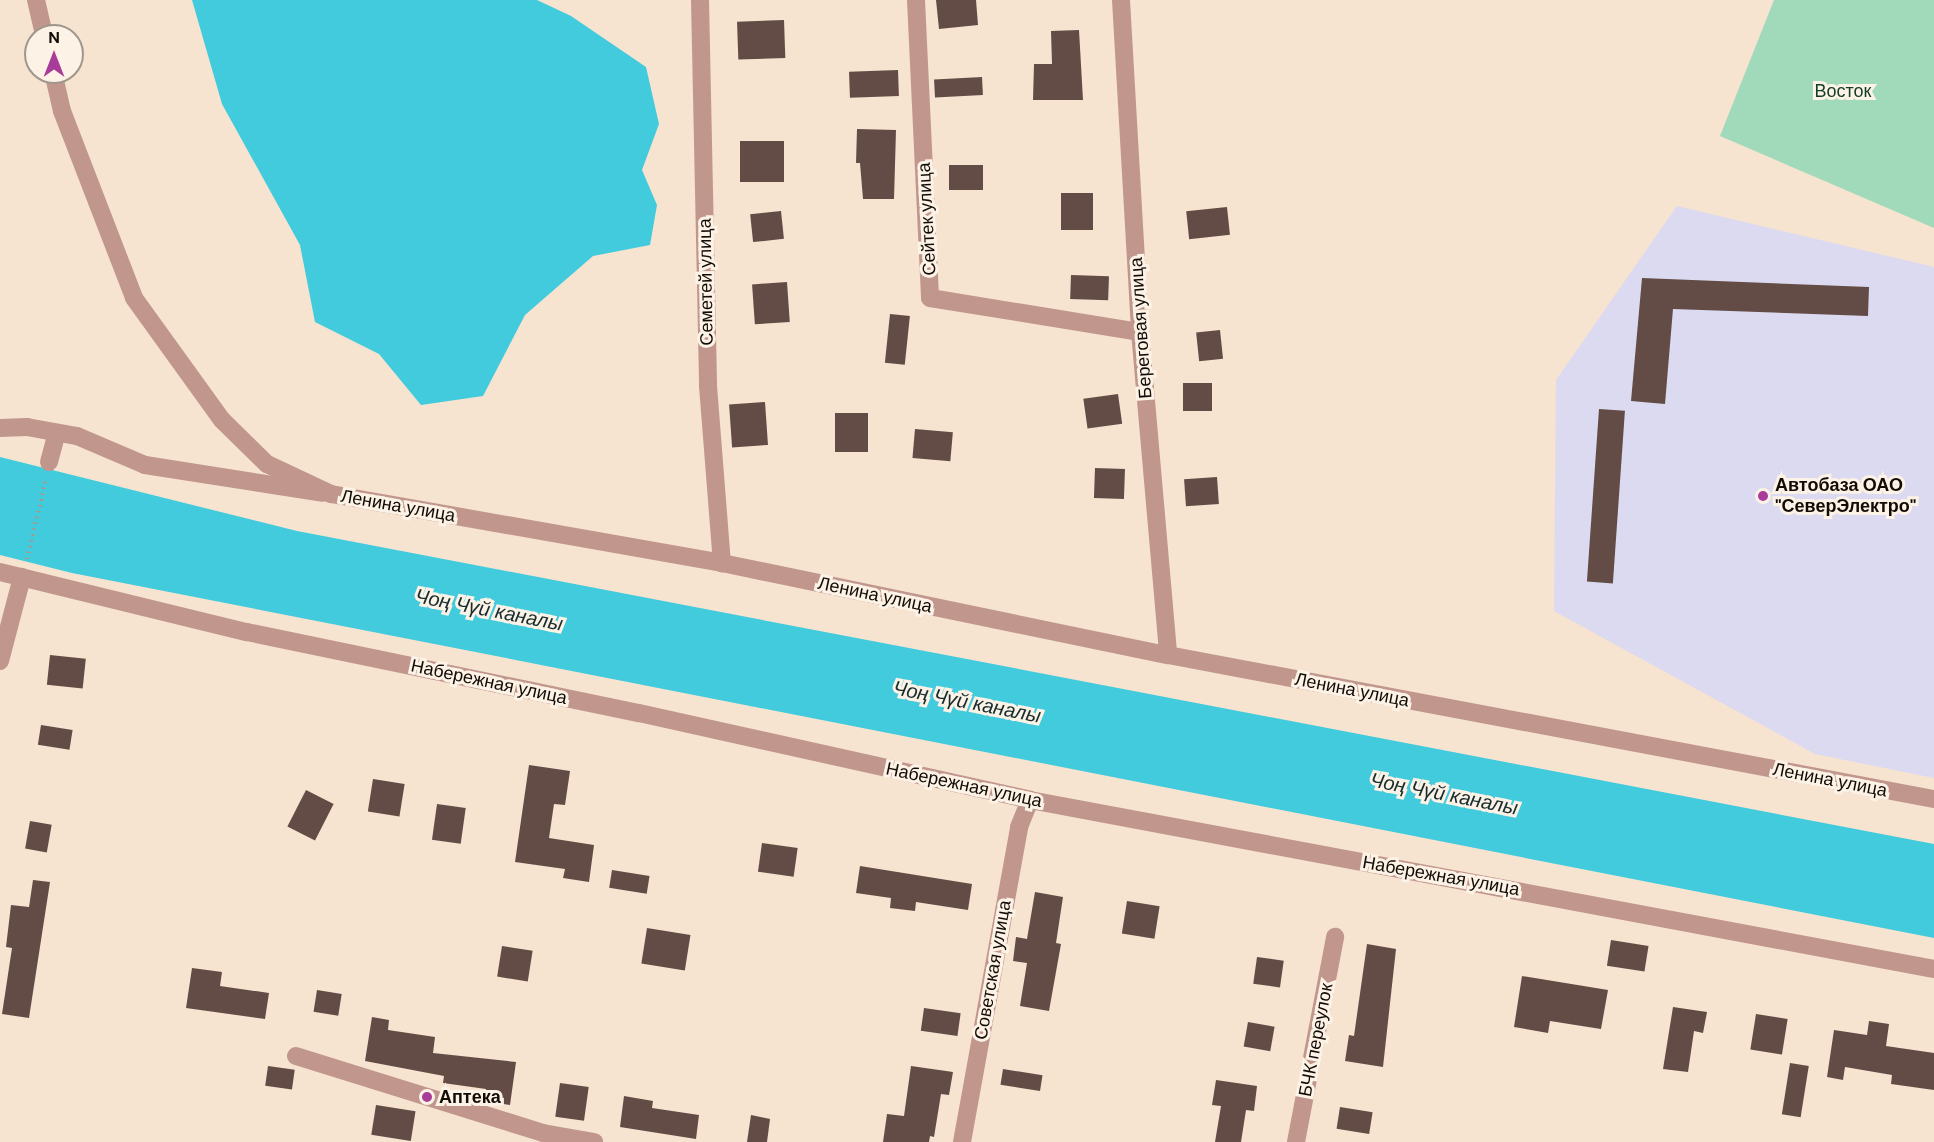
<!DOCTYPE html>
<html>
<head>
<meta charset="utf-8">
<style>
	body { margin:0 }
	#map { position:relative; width:1934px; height:1142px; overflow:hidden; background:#f6e3d0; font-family:"DM Sans",sans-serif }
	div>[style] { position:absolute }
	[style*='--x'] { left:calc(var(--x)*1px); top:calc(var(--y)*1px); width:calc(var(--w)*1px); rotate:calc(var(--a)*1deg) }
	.industrial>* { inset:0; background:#dcdaf0 }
	.green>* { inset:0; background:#a0daba }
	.water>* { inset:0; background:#41cbdd }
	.building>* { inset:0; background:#634c46; transform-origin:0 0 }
	.path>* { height:4px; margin-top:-2px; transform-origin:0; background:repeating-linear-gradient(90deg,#a7988a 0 1.5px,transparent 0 6px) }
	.minor>* { height:18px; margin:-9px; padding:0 9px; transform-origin:9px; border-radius:9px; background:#c1978d }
	.tertiary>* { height:18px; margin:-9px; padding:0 9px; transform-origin:9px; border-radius:9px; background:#c1978d }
	.dots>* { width:16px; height:16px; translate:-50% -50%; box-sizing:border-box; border:3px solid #fdf2e6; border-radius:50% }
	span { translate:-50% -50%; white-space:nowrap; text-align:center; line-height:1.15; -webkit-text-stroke:6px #fdf2e6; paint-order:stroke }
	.park-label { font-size:18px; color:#133d2a }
	.street-label { font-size:18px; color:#120c06 }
	.poi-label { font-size:18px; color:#120c06; font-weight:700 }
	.left { translate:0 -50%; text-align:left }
	.water-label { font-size:20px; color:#162d30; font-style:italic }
	.north { position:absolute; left:24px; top:24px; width:60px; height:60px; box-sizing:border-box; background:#fdf2e6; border:2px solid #9f968c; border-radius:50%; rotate:0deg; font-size:16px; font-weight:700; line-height:24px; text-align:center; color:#120c06 }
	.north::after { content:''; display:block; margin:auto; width:21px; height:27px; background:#a93b99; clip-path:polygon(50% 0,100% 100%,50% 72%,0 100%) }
</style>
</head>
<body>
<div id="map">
	<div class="industrial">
		<i style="clip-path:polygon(1677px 206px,1934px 267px,1934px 778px,1815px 754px,1554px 611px,1556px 380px)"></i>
	</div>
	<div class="green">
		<i style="clip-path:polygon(1774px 0,1934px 0,1934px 228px,1720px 136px)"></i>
	</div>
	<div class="water">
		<i style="clip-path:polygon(192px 0,537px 0,571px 16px,646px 67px,659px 124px,642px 170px,657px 205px,650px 245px,593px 256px,525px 315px,483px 396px,421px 405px,379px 354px,315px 322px,300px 245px,222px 104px)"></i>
		<i style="clip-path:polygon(0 457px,297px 531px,1934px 844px,1934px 938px,72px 573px,0 555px)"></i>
	</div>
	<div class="building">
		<i style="clip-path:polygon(936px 0,976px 0,978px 25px,939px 29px)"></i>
		<i style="left:784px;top:20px;width:38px;height:47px;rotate:88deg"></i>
		<i style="clip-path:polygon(1079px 30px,1083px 100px,1033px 100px,1034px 64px,1052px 64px,1051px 31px)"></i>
		<i style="left:898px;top:70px;width:26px;height:49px;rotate:88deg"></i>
		<i style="left:982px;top:77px;width:18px;height:48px;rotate:87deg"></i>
		<i style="clip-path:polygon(857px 129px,896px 130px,894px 199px,863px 199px,860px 163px,856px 163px)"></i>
		<i style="left:740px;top:141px;width:44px;height:41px"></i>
		<i style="left:949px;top:165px;width:34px;height:25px"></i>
		<i style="left:1061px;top:193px;width:32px;height:37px"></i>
		<i style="left:1227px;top:207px;width:28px;height:41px;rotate:84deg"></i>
		<i style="left:781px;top:211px;width:28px;height:31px;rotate:84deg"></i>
		<i style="left:1071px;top:275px;width:38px;height:24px;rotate:2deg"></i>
		<i style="clip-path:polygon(1642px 278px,1869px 287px,1868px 316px,1673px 309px,1665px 404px,1631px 401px)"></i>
		<i style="left:787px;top:282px;width:40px;height:35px;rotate:86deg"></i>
		<i style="left:890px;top:314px;width:20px;height:49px;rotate:6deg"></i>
		<i style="left:1220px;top:330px;width:29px;height:24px;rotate:84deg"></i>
		<i style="left:1212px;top:383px;width:28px;height:29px;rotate:90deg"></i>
		<i style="left:1118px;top:394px;width:30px;height:35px;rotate:82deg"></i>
		<i style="left:765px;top:402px;width:43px;height:36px;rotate:86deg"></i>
		<i style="left:1599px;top:409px;width:26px;height:173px;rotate:4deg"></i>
		<i style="left:835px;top:413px;width:33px;height:39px"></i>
		<i style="left:915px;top:429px;width:38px;height:29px;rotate:5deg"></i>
		<i style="left:1095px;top:468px;width:30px;height:30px;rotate:2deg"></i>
		<i style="left:1217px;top:477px;width:27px;height:33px;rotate:86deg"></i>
		<i style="left:50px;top:655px;width:36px;height:30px;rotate:6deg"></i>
		<i style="left:41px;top:725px;width:32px;height:20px;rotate:9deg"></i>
		<i style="clip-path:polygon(529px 765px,570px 771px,565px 805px,554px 804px,549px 838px,594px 845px,589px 882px,563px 878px,565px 869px,515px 862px)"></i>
		<i style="left:373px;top:779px;width:32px;height:33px;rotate:9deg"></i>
		<i style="left:306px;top:790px;width:31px;height:41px;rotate:27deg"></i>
		<i style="left:437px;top:804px;width:29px;height:36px;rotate:8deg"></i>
		<i style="left:30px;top:821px;width:22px;height:28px;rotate:10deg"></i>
		<i style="left:762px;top:843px;width:36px;height:29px;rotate:8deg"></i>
		<i style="clip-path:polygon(860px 866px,972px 884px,968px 910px,916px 902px,915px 911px,890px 908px,891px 898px,856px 893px)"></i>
		<i style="left:612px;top:870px;width:38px;height:18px;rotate:9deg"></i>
		<i style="clip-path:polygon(33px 880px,50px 882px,29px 1018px,2px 1014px,12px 948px,6px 947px,11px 905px,29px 907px)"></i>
		<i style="clip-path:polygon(1035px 892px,1063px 897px,1056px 943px,1061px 944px,1049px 1011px,1020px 1006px,1027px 963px,1013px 961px,1016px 937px,1027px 939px)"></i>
		<i style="left:1127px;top:901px;width:33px;height:33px;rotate:9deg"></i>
		<i style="left:647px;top:928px;width:44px;height:36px;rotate:9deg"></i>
		<i style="left:1611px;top:940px;width:38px;height:26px;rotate:9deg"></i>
		<i style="clip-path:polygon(1367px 944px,1396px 949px,1383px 1067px,1345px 1061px,1349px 1035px,1354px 1036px)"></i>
		<i style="left:502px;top:946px;width:31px;height:31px;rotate:9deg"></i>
		<i style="left:1257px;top:957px;width:27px;height:27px;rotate:8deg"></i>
		<i style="clip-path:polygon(192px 968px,222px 972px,220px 986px,269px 993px,265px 1019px,186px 1008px)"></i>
		<i style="clip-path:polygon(1522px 976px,1608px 990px,1601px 1029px,1550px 1021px,1548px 1033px,1514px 1027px)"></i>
		<i style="left:317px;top:990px;width:25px;height:22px;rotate:9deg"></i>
		<i style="clip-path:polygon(1673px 1007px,1707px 1012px,1703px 1033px,1694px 1031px,1688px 1072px,1663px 1069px)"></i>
		<i style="left:924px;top:1008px;width:37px;height:23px;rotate:8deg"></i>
		<i style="left:1756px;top:1014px;width:32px;height:36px;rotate:9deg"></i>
		<i style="clip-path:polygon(372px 1017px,389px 1020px,388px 1030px,435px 1037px,433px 1053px,516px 1062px,510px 1105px,484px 1101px,486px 1089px,443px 1083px,444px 1076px,365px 1061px)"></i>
		<i style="clip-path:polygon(1869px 1021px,1889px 1024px,1886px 1046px,1934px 1053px,1934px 1090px,1891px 1084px,1892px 1075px,1845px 1067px,1843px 1080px,1827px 1077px,1834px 1030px,1867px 1035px)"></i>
		<i style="left:1248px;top:1022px;width:27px;height:25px;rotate:10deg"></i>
		<i style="left:1790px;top:1063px;width:19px;height:52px;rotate:9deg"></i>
		<i style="left:268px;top:1066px;width:27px;height:20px;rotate:8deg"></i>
		<i style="clip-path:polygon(911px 1066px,953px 1072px,949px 1095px,941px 1094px,934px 1137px,930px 1136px,929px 1142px,883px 1142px,887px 1114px,904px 1116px)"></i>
		<i style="left:1003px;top:1069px;width:40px;height:16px;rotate:9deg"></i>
		<i style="clip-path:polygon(1216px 1080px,1257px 1086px,1254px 1111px,1246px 1110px,1241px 1142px,1215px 1142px,1221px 1106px,1212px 1105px)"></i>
		<i style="left:560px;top:1083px;width:29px;height:34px;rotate:8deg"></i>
		<i style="clip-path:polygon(624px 1096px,653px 1101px,652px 1108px,699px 1115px,696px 1139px,620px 1127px)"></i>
		<i style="left:376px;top:1105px;width:40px;height:30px;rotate:9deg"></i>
		<i style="left:1340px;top:1107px;width:33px;height:22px;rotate:9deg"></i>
		<i style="clip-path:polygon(751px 1115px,770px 1119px,767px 1142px,747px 1142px)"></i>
	</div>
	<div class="path">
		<i style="--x:27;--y:559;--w:82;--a:-76.6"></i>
	</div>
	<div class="minor">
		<i style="--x:700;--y:0;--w:386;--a:88.8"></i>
		<i style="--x:708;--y:386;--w:178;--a:85.5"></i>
		<i style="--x:916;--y:0;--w:298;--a:87.3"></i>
		<i style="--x:930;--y:298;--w:213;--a:9.2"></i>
		<i style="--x:1121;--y:0;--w:333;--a:86.7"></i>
		<i style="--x:1140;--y:332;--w:324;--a:85"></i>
		<i style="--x:0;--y:428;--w:27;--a:-2"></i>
		<i style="--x:27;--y:427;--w:51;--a:10.2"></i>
		<i style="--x:77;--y:436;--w:74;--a:23.1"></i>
		<i style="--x:145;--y:465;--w:180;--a:8.9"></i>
		<i style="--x:49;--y:462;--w:30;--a:-75"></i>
		<i style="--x:0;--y:572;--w:254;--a:13.7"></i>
		<i style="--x:247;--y:632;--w:400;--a:11.7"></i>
		<i style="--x:639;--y:713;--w:401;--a:12.5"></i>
		<i style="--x:1030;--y:800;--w:920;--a:10.59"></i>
		<i style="--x:0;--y:661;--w:87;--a:-75.3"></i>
		<i style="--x:296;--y:1056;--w:259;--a:17.3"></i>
		<i style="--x:543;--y:1133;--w:52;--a:10"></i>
		<i style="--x:962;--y:1142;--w:320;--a:-79.7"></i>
		<i style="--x:1019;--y:827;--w:29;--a:-68"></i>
		<i style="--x:1296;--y:1142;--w:209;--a:-79.2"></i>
	</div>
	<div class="tertiary">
		<i style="--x:36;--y:0;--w:37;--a:77"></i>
		<i style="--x:53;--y:72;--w:40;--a:77"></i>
		<i style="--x:62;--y:111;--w:200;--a:68.9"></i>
		<i style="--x:134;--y:298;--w:150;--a:54.2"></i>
		<i style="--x:222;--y:420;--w:63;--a:44.4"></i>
		<i style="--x:267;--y:464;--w:71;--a:25.1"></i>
		<i style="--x:331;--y:494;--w:397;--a:10"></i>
		<i style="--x:722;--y:563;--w:455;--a:11.7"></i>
		<i style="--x:1168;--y:655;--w:779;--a:10.65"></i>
	</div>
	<div class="dots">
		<i style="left:1763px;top:496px;background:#a93b99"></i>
		<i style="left:427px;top:1097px;background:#a93b99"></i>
	</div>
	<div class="park-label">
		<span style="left:1843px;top:91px">Восток</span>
	</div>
	<div class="street-label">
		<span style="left:927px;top:219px;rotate:-93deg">Сейтек улица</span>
		<span style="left:706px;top:282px;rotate:-91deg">Семетей улица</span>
		<span style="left:1141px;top:328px;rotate:-94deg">Береговая улица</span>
		<span style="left:398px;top:506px;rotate:10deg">Ленина улица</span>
		<span style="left:875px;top:595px;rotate:12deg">Ленина улица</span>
		<span style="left:489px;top:682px;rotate:12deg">Набережная улица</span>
		<span style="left:1352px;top:690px;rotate:11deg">Ленина улица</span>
		<span style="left:1830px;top:780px;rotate:11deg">Ленина улица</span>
		<span style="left:964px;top:785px;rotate:12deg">Набережная улица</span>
		<span style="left:1441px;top:876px;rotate:10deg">Набережная улица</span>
		<span style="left:993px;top:970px;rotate:-80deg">Советская улица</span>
		<span style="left:1316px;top:1040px;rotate:-79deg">БЧК переулок</span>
	</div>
	<div class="poi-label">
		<span class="left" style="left:1775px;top:496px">Автобаза ОАО<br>"СеверЭлектро"</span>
		<span class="left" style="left:439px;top:1097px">Аптека</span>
	</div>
	<div class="water-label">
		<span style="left:489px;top:610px;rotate:11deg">Чоң Чүй каналы</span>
		<span style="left:967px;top:702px;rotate:11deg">Чоң Чүй каналы</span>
		<span style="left:1444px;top:794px;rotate:11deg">Чоң Чүй каналы</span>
	</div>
	<div class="north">N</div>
</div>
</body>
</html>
